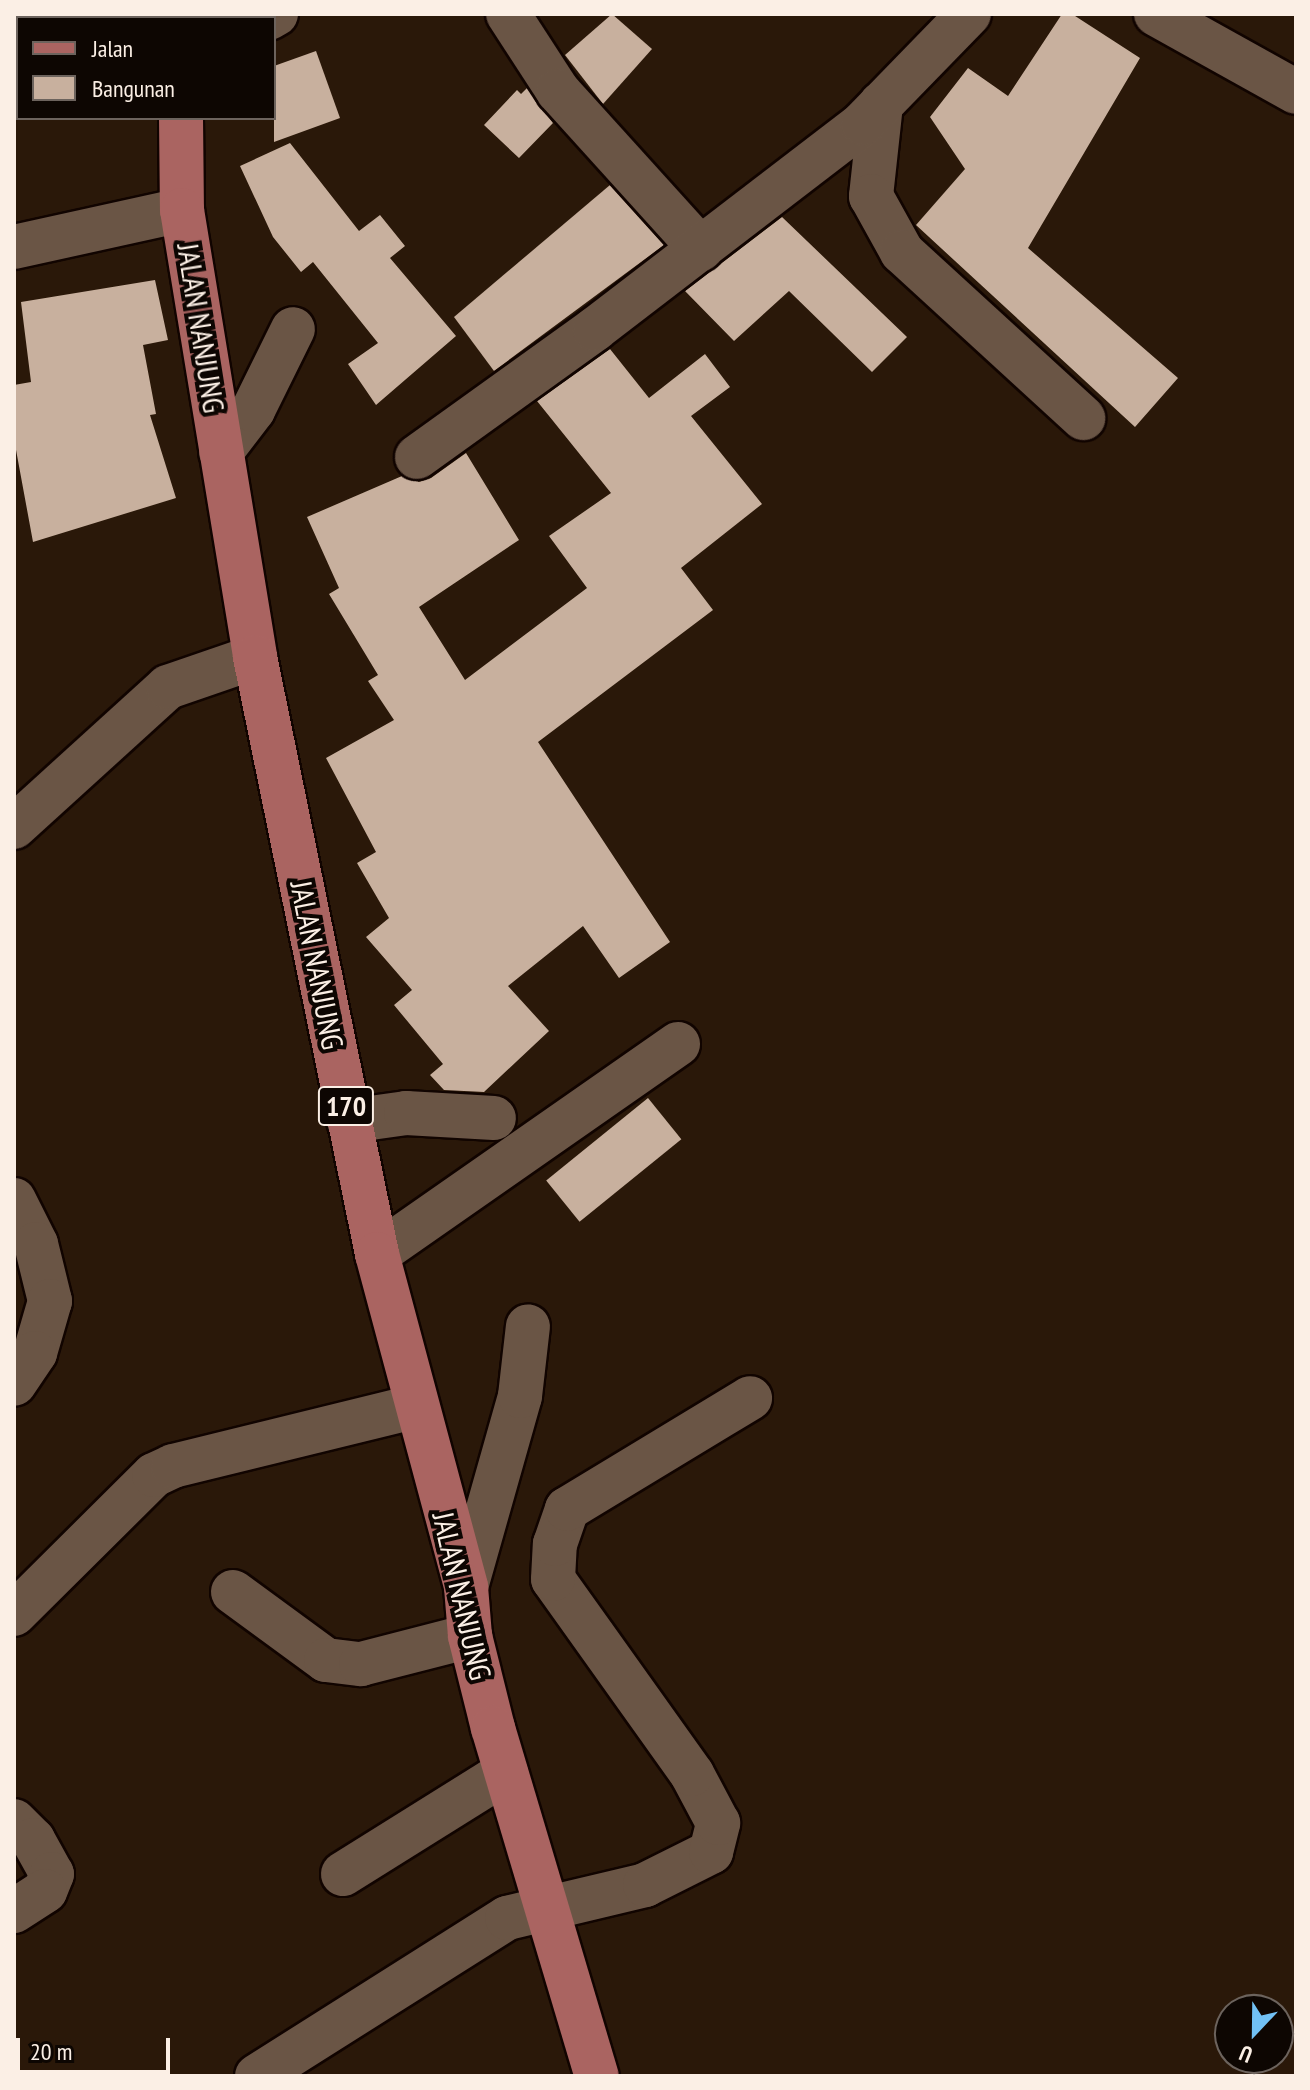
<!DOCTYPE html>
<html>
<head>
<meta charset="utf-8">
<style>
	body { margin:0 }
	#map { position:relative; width:1310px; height:2090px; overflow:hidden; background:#2a1809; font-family:"PT Sans Narrow",sans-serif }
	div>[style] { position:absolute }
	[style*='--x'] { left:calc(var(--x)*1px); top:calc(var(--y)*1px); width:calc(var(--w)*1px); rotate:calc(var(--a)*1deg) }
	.building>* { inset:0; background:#c8b09e; transform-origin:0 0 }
	.roads { filter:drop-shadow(2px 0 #110400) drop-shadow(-2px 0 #110400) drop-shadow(0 2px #110400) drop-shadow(0 -2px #110400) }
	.minor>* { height:44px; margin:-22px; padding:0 22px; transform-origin:22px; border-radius:22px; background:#6a5545 }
	.major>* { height:44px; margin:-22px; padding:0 22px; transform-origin:22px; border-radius:22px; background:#aa6461 }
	span { translate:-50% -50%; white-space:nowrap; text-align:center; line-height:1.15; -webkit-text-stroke:8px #0d0602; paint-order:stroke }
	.shield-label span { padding:2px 6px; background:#0d0602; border:2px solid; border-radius:6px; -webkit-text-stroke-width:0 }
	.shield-label { font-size:28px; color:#fbefe5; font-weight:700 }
	.street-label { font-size:30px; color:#fbefe5 }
	.frame { position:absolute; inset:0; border:16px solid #fbefe5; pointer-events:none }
	.legend { position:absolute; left:16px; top:16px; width:260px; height:104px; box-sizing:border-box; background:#0d0602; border:2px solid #6c635d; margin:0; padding:10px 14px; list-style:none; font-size:24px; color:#fbefe5 }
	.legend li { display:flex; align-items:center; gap:16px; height:40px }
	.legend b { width:40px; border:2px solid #6c635d }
	.north { position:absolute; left:1214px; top:1994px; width:80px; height:80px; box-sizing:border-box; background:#0d0602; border:2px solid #6c635d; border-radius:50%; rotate:202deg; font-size:22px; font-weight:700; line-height:32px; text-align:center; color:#fbefe5 }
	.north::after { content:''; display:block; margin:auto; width:28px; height:36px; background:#71c1f5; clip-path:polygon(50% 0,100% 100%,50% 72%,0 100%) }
	.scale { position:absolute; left:16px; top:2038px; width:154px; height:36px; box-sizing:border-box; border:4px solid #fbefe5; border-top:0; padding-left:10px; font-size:24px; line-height:28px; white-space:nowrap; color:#fbefe5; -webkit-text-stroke:6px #0d0602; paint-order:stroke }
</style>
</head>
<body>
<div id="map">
	<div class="building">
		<i style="clip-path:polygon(612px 14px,652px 49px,603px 104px,565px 55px)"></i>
		<i style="clip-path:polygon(1062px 14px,1072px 14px,1140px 58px,1028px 248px,1178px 378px,1135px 427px,916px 225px,965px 169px,930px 117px,968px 68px,1008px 96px)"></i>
		<i style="clip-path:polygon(316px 51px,340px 118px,274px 142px,274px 66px)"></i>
		<i style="clip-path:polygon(527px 88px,553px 123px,519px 158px,484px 125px,517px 90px,521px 94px)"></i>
		<i style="clip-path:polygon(290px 143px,359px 231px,380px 215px,405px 246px,390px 258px,456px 336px,376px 405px,348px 364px,378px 343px,313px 262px,301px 272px,273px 237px,240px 166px)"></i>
		<i style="clip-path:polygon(610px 185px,664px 245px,494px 371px,454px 317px)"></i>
		<i style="clip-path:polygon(782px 217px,907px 337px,872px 372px,789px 291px,734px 341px,685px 291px)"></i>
		<i style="clip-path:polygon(155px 280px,168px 340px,143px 345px,156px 414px,150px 415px,176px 498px,33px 542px,14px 439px,14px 385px,31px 382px,21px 302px)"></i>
		<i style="clip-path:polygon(610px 349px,649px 398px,705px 354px,730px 387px,691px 416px,762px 504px,681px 568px,713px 610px,538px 742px,670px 942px,619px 978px,583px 926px,508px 986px,549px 1031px,484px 1092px,444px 1090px,430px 1075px,443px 1064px,394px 1005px,412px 990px,366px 937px,389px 918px,357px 863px,376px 852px,326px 758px,394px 720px,368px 681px,378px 675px,329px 594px,339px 588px,307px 517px,402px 476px,419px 482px,431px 478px,466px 453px,519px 540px,419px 607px,465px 680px,587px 588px,549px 536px,611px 493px,537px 401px)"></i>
		<i style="left:648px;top:1098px;width:53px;height:131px;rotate:51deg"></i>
	</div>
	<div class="roads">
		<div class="minor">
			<i style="--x:508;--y:14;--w:92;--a:57"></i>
			<i style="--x:558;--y:91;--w:213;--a:47.9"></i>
			<i style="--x:1156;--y:14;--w:160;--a:29.1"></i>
			<i style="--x:269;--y:18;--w:8;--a:-30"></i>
			<i style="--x:881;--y:104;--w:93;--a:96.2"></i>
			<i style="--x:871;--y:196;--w:64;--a:61"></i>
			<i style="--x:902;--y:252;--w:246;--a:42.5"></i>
			<i style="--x:14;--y:247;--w:172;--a:-12.4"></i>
			<i style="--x:221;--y:452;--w:53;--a:-52.7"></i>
			<i style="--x:253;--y:410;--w:90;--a:-63.7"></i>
			<i style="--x:417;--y:457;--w:219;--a:-35.7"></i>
			<i style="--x:595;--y:329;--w:338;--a:-37.5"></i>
			<i style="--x:863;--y:123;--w:152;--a:-45.8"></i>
			<i style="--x:14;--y:827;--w:208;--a:-42.3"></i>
			<i style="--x:168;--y:687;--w:92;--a:-19"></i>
			<i style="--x:349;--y:1121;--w:58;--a:-8"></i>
			<i style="--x:406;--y:1113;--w:88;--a:3.3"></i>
			<i style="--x:14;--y:1200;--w:49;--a:63.4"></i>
			<i style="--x:36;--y:1244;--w:59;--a:76.2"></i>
			<i style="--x:50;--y:1301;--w:54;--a:106.1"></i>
			<i style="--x:35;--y:1353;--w:37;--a:124"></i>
			<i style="--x:377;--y:1254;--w:367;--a:-34.9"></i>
			<i style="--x:466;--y:1587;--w:198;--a:-74.2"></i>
			<i style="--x:520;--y:1396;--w:70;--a:-83.5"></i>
			<i style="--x:233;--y:1592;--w:115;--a:36.2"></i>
			<i style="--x:326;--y:1660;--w:35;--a:7"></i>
			<i style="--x:361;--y:1664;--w:113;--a:-14.4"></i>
			<i style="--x:14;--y:1614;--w:197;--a:-44.8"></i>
			<i style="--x:154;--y:1475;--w:21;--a:-25"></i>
			<i style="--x:173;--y:1466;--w:248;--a:-13.8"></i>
			<i style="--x:14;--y:1821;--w:27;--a:45"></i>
			<i style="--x:33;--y:1840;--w:39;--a:61"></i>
			<i style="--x:52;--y:1874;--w:18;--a:112"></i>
			<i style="--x:45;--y:1891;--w:37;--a:147"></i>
			<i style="--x:343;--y:1874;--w:192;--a:-32"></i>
			<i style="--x:257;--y:2076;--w:296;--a:-32.3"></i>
			<i style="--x:507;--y:1918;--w:142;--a:-13.4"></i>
			<i style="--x:645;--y:1885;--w:74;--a:-26.6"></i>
			<i style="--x:711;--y:1852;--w:30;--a:-76"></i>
			<i style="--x:718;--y:1823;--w:55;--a:-118"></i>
			<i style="--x:692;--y:1774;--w:239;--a:-125.5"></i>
			<i style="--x:553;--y:1579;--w:35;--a:-87"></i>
			<i style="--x:555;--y:1544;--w:37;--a:-71"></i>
			<i style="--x:567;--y:1509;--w:214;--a:-31.2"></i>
		</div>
		<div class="major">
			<i style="--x:184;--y:14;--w:4;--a:90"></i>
			<i style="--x:181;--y:118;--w:92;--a:89.4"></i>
			<i style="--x:182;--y:210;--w:453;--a:80.7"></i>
			<i style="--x:255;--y:657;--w:609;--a:78.45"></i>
			<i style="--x:377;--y:1254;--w:345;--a:75"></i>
			<i style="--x:466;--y:1587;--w:49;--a:85.3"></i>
			<i style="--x:470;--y:1636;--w:95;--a:76"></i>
			<i style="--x:493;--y:1728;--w:363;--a:73.4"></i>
		</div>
	</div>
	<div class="shield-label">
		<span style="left:346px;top:1106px">170</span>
	</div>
	<div class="street-label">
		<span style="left:201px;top:328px;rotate:81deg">JALAN NANJUNG</span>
		<span style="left:317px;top:965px;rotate:79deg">JALAN NANJUNG</span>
		<span style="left:462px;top:1596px;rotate:77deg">JALAN NANJUNG</span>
	</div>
	<div class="frame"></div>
	<ul class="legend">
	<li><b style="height:10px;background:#aa6461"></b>Jalan</li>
	<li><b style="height:22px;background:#c8b09e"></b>Bangunan</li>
	</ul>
	<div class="north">U</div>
	<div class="scale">20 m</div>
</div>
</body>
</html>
